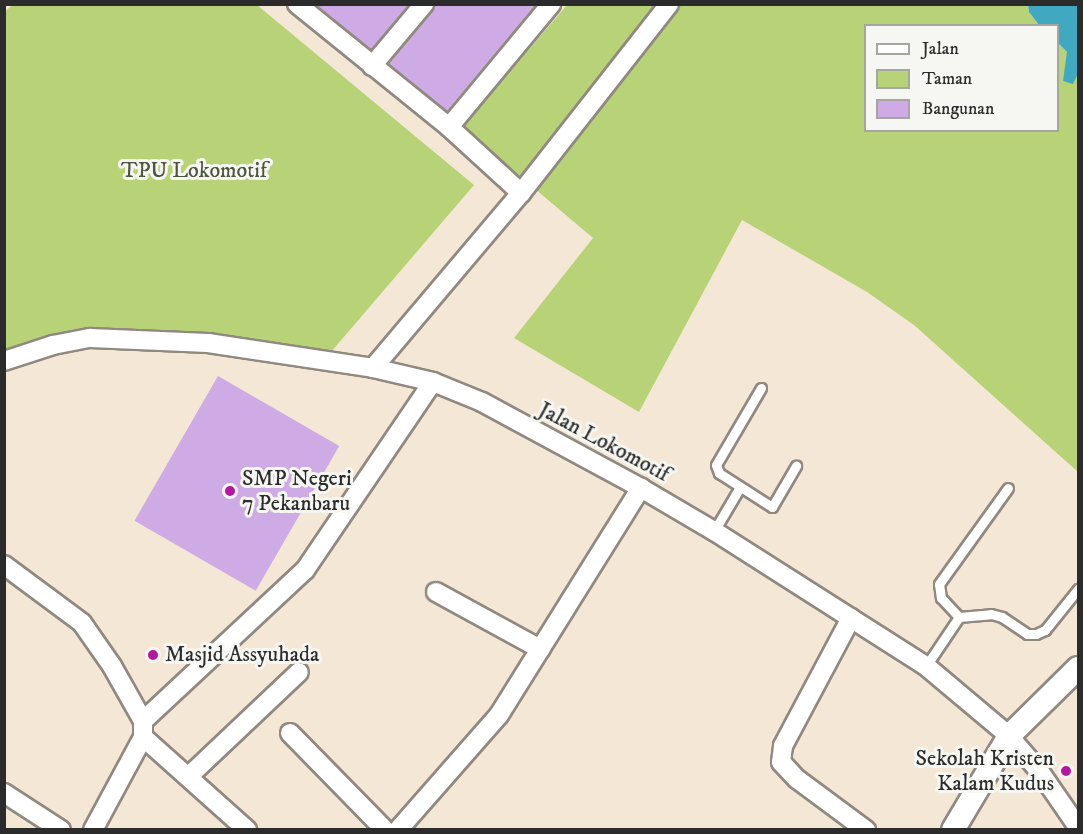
<!DOCTYPE html>
<html>
<head>
<meta charset="utf-8">
<style>
	body { margin:0 }
	#map { position:relative; width:1083px; height:834px; overflow:hidden; background:#f4e7d6; font-family:"IM FELL DW Pica",serif }
	div>[style] { position:absolute }
	[style*='--x'] { left:calc(var(--x)*1px); top:calc(var(--y)*1px); width:calc(var(--w)*1px); rotate:calc(var(--a)*1deg) }
	.green>* { inset:0; background:#b8d278 }
	.water>* { inset:0; background:#40a8c0 }
	.building>* { inset:0; background:#ceabe4; transform-origin:0 0 }
	.roads { filter:drop-shadow(2px 0 #908980) drop-shadow(-2px 0 #908980) drop-shadow(0 2px #908980) drop-shadow(0 -2px #908980) }
	.service>* { height:9px; margin:-4.5px; padding:0 4.5px; transform-origin:4.5px; border-radius:4.5px; background:#fff }
	.minor>* { height:18px; margin:-9px; padding:0 9px; transform-origin:9px; border-radius:9px; background:#fff }
	.tertiary>* { height:22px; margin:-11px; padding:0 11px; transform-origin:11px; border-radius:11px; background:#fff }
	.dots>* { width:16px; height:16px; translate:-50% -50%; box-sizing:border-box; border:3px solid #f6f6f2; border-radius:50% }
	span { translate:-50% -50%; white-space:nowrap; text-align:center; line-height:1.15; -webkit-text-stroke:6px #f6f6f2; paint-order:stroke }
	.park-label { font-size:22px; color:#4e553e }
	.street-label { font-size:22px; color:#2b2b2b }
	.poi-label { font-size:22px; color:#2b2b2b }
	.left { translate:0 -50%; text-align:left }
	.right { translate:-100% -50%; text-align:right }
	.frame { position:absolute; inset:0; border:6px solid #2b2b2b; pointer-events:none }
	.legend { position:absolute; left:864px; top:24px; width:195px; height:108px; box-sizing:border-box; background:#f6f6f2; border:2px solid #a5a5a2; margin:0; padding:8px 10px; list-style:none; font-size:18px; color:#2b2b2b }
	.legend li { display:flex; align-items:center; gap:12px; height:30px }
	.legend b { width:30px; border:2px solid #a5a5a2 }
</style>
</head>
<body>
<div id="map">
	<div class="green">
		<i style="clip-path:polygon(14px 4px,257px 5px,474px 185px,331px 352px,209px 338px,76px 334px,5px 354px,4px 12px)"></i>
		<i style="clip-path:polygon(567px 5px,1028px 5px,1029px 12px,1039px 25px,866px 26px,866px 130px,1058px 130px,1058px 43px,1067px 52px,1073px 84px,1078px 74px,1078px 472px,914px 325px,867px 292px,742px 220px,639px 412px,514px 338px,593px 238px,462px 127px)"></i>
	</div>
	<div class="water">
		<i style="clip-path:polygon(1028px 5px,1078px 5px,1078px 74px,1073px 84px,1063px 81px,1067px 52px,1058px 43px,1058px 26px,1039px 25px,1029px 12px)"></i>
	</div>
	<div class="building">
		<i style="clip-path:polygon(315px 4px,409px 4px,371px 50px)"></i>
		<i style="clip-path:polygon(435px 4px,536px 4px,447px 111px,389px 64px,433px 11px)"></i>
		<i style="left:218px;top:376px;width:140px;height:167px;rotate:30deg"></i>
	</div>
	<div class="roads">
		<div class="service">
			<i style="--x:761;--y:388;--w:89;--a:120.3"></i>
			<i style="--x:716;--y:465;--w:9;--a:69"></i>
			<i style="--x:719;--y:473;--w:63;--a:32.7"></i>
			<i style="--x:772;--y:507;--w:48;--a:-59.7"></i>
			<i style="--x:714;--y:531;--w:51;--a:-59.4"></i>
			<i style="--x:959;--y:617;--w:32;--a:-5"></i>
			<i style="--x:991;--y:614;--w:11;--a:15"></i>
			<i style="--x:1002;--y:617;--w:30;--a:34"></i>
			<i style="--x:1027;--y:634;--w:9;--a:0"></i>
			<i style="--x:1036;--y:634;--w:10;--a:-24"></i>
			<i style="--x:1045;--y:630;--w:53;--a:-51.2"></i>
			<i style="--x:926;--y:666;--w:59;--a:-56"></i>
			<i style="--x:959;--y:617;--w:26;--a:-133"></i>
			<i style="--x:941;--y:598;--w:14;--a:-98"></i>
			<i style="--x:939;--y:584;--w:118;--a:-54.3"></i>
		</div>
		<div class="minor">
			<i style="--x:297;--y:4;--w:196;--a:39"></i>
			<i style="--x:449;--y:127;--w:98;--a:42.5"></i>
			<i style="--x:372;--y:66;--w:81;--a:-50"></i>
			<i style="--x:449;--y:127;--w:160;--a:-50.3"></i>
			<i style="--x:4;--y:361;--w:52;--a:-18.1"></i>
			<i style="--x:53;--y:345;--w:38;--a:-11"></i>
			<i style="--x:90;--y:338;--w:118;--a:2.4"></i>
			<i style="--x:208;--y:343;--w:167;--a:8.6"></i>
			<i style="--x:373;--y:368;--w:62;--a:13.1"></i>
			<i style="--x:433;--y:382;--w:53;--a:22.2"></i>
			<i style="--x:482;--y:402;--w:181;--a:28.4"></i>
			<i style="--x:641;--y:488;--w:85;--a:30.5"></i>
			<i style="--x:714;--y:531;--w:251;--a:32.5"></i>
			<i style="--x:926;--y:666;--w:109;--a:40.1"></i>
			<i style="--x:1009;--y:736;--w:48;--a:49.3"></i>
			<i style="--x:1040;--y:772;--w:67;--a:55.4"></i>
			<i style="--x:373;--y:368;--w:229;--a:-49.8"></i>
			<i style="--x:521;--y:193;--w:240;--a:-51.9"></i>
			<i style="--x:4;--y:565;--w:97;--a:36.6"></i>
			<i style="--x:82;--y:623;--w:52;--a:55.1"></i>
			<i style="--x:112;--y:666;--w:63;--a:60.6"></i>
			<i style="--x:436;--y:592;--w:119;--a:28.7"></i>
			<i style="--x:851;--y:618;--w:145;--a:118"></i>
			<i style="--x:783;--y:746;--w:16;--a:97"></i>
			<i style="--x:781;--y:762;--w:23;--a:47"></i>
			<i style="--x:797;--y:779;--w:86;--a:36.5"></i>
			<i style="--x:290;--y:733;--w:136;--a:45.6"></i>
			<i style="--x:143;--y:737;--w:140;--a:41.8"></i>
			<i style="--x:189;--y:776;--w:151;--a:-43.4"></i>
			<i style="--x:4;--y:793;--w:68;--a:33"></i>
			<i style="--x:93;--y:830;--w:106;--a:-61.7"></i>
			<i style="--x:143;--y:737;--w:16;--a:-90"></i>
			<i style="--x:143;--y:721;--w:221;--a:-43"></i>
			<i style="--x:305;--y:570;--w:227;--a:-55.8"></i>
			<i style="--x:398;--y:830;--w:153;--a:-48.7"></i>
			<i style="--x:499;--y:715;--w:268;--a:-58"></i>
		</div>
		<div class="tertiary">
			<i style="--x:953;--y:830;--w:109;--a:-59.2"></i>
			<i style="--x:1009;--y:736;--w:97;--a:-44.6"></i>
		</div>
	</div>
	<div class="dots">
		<i style="left:230px;top:491px;background:#b5179e"></i>
		<i style="left:153px;top:655px;background:#b5179e"></i>
		<i style="left:1066px;top:771px;background:#b5179e"></i>
	</div>
	<div class="park-label">
		<span style="left:194px;top:171px">TPU Lokomotif</span>
	</div>
	<div class="street-label">
		<span style="left:604px;top:442px;rotate:28deg">Jalan Lokomotif</span>
	</div>
	<div class="poi-label">
		<span class="left" style="left:242px;top:491px">SMP Negeri<br>7 Pekanbaru</span>
		<span class="left" style="left:165px;top:655px">Masjid Assyuhada</span>
		<span class="right" style="left:1054px;top:771px">Sekolah Kristen<br>Kalam Kudus</span>
	</div>
	<div class="frame"></div>
	<ul class="legend">
	<li><b style="height:8px;background:#fff"></b>Jalan</li>
	<li><b style="height:16px;background:#b8d278"></b>Taman</li>
	<li><b style="height:16px;background:#ceabe4"></b>Bangunan</li>
	</ul>
</div>
</body>
</html>
